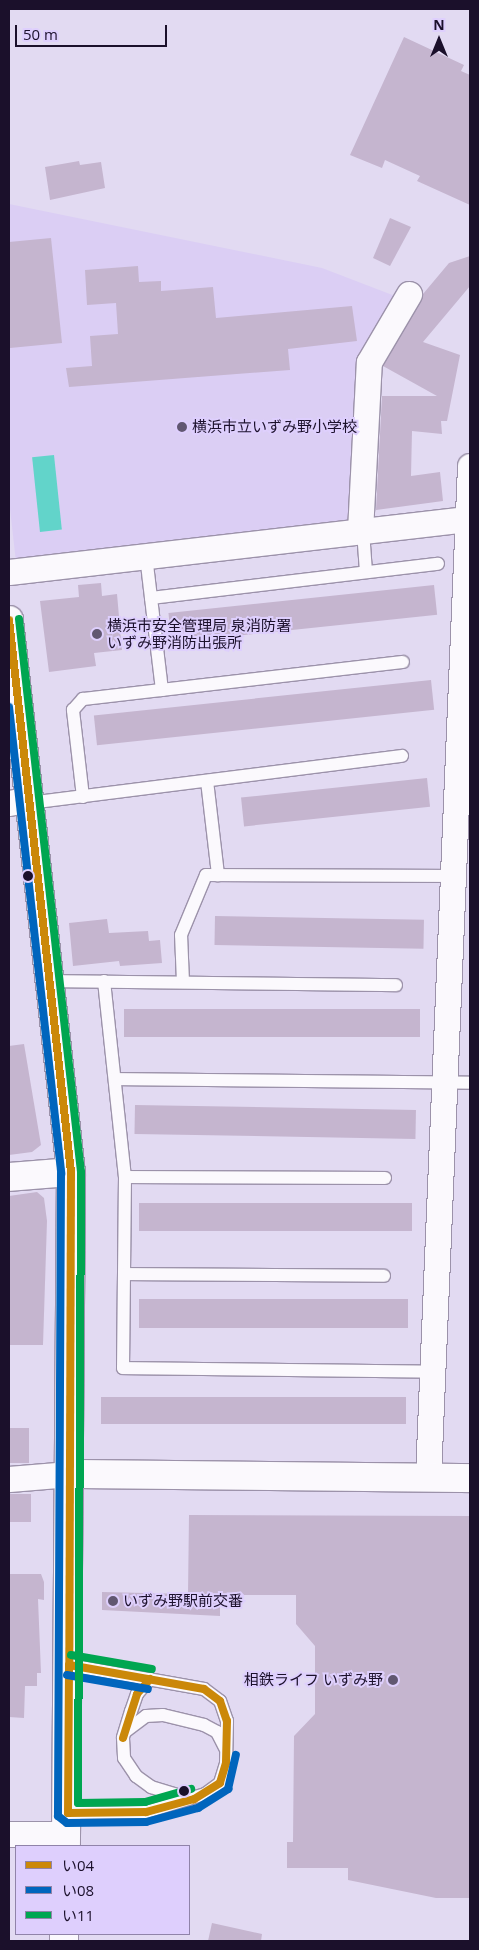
<!DOCTYPE html>
<html>
<head>
<meta charset="utf-8">
<style>
	body { margin:0 }
	#map { position:relative; width:479px; height:1950px; overflow:hidden; background:#e2daf2; font-family:"Open Sans","Noto Sans JP",sans-serif }
	div>[style] { position:absolute }
	[style*='--x'] { left:calc(var(--x)*1px); top:calc(var(--y)*1px); width:calc(var(--w)*1px); rotate:calc(var(--a)*1deg) }
	.built>* { inset:0; background:#dbcef4 }
	.water>* { inset:0; background:#62d4ca; transform-origin:0 0 }
	.building>* { inset:0; background:#c5b5cf; transform-origin:0 0 }
	.roads { filter:drop-shadow(1px 0 #9c92aa) drop-shadow(-1px 0 #9c92aa) drop-shadow(0 1px #9c92aa) drop-shadow(0 -1px #9c92aa) }
	.service>* { height:12px; margin:-6px; padding:0 6px; transform-origin:6px; border-radius:6px; background:#fbf9fd }
	.minor>* { height:25px; margin:-12.5px; padding:0 12.5px; transform-origin:12.5px; border-radius:12.5px; background:#fbf9fd }
	.tertiary>* { height:28px; margin:-14px; padding:0 14px; transform-origin:14px; border-radius:14px; background:#fbf9fd }
	.bus-1>* { height:8px; margin:-4px; padding:0 4px; transform-origin:4px; border-radius:4px; background:#cb8809 }
	.bus-2>* { height:8px; margin:-4px; padding:0 4px; transform-origin:4px; border-radius:4px; background:#0065bd }
	.bus-3>* { height:8px; margin:-4px; padding:0 4px; transform-origin:4px; border-radius:4px; background:#00a651 }
	.dots>* { width:14px; height:14px; translate:-50% -50%; box-sizing:border-box; border:2px solid #decffd; border-radius:50% }
	span { translate:-50% -50%; white-space:nowrap; text-align:center; line-height:1.15; -webkit-text-stroke:4px #decffd; paint-order:stroke }
	.poi-label { font-size:15px; color:#1b102b }
	.left { translate:0 -50%; text-align:left }
	.right { translate:-100% -50%; text-align:right }
	.frame { position:absolute; inset:0; border:10px solid #1b102b; pointer-events:none }
	.legend { position:absolute; left:15px; top:1845px; width:175px; height:90px; box-sizing:border-box; background:#decffd; border:1px solid #9083a9; margin:0; padding:6px 9px; list-style:none; font-size:15px; color:#1b102b }
	.legend li { display:flex; align-items:center; gap:10px; height:25px }
	.legend b { width:25px; border:1px solid #9083a9 }
	.north { position:absolute; left:414px; top:15px; width:50px; height:50px; -webkit-text-stroke:4px #decffd; paint-order:stroke; rotate:0deg; font-size:14px; font-weight:700; line-height:20px; text-align:center; color:#1b102b }
	.north::after { content:''; display:block; margin:auto; width:18px; height:22px; background:#1b102b; clip-path:polygon(50% 0,100% 100%,50% 72%,0 100%) }
	.scale { position:absolute; left:15px; top:25px; width:152px; height:22px; box-sizing:border-box; border:2px solid #1b102b; border-top:0; padding-left:6px; font-size:15px; line-height:18px; white-space:nowrap; color:#1b102b; -webkit-text-stroke:4px #decffd; paint-order:stroke }
</style>
</head>
<body>
<div id="map">
	<div class="built">
		<i style="clip-path:polygon(9px 204px,322px 268px,395px 296px,349px 520px,16px 562px,9px 500px)"></i>
	</div>
	<div class="water">
		<i style="left:54px;top:455px;width:75px;height:22px;rotate:84deg"></i>
	</div>
	<div class="building">
		<i style="clip-path:polygon(404px 37px,464px 65px,461px 71px,470px 75px,470px 205px,417px 181px,420px 176px,385px 160px,382px 168px,350px 155px)"></i>
		<i style="clip-path:polygon(79px 161px,80px 165px,101px 162px,105px 188px,50px 200px,45px 167px)"></i>
		<i style="clip-path:polygon(390px 218px,411px 227px,390px 266px,373px 258px)"></i>
		<i style="clip-path:polygon(51px 238px,62px 343px,10px 348px,9px 242px)"></i>
		<i style="clip-path:polygon(470px 256px,470px 286px,423px 342px,460px 355px,447px 421px,441px 421px,442px 434px,412px 431px,411px 476px,440px 472px,443px 501px,376px 510px,382px 396px,437px 396px,383px 366px,423px 294px,449px 263px)"></i>
		<i style="clip-path:polygon(138px 266px,139px 282px,161px 281px,161px 291px,213px 287px,216px 318px,352px 306px,357px 341px,288px 349px,290px 370px,69px 387px,66px 368px,92px 366px,90px 336px,118px 334px,116px 303px,87px 305px,85px 270px)"></i>
		<i style="clip-path:polygon(101px 583px,102px 596px,117px 594px,122px 650px,94px 653px,96px 666px,49px 672px,40px 601px,79px 597px,78px 585px)"></i>
		<i style="left:434px;top:585px;width:30px;height:267px;rotate:84deg"></i>
		<i style="left:431px;top:680px;width:30px;height:339px;rotate:84deg"></i>
		<i style="left:427px;top:778px;width:29px;height:187px;rotate:84deg"></i>
		<i style="left:215px;top:916px;width:209px;height:29px;rotate:1deg"></i>
		<i style="clip-path:polygon(107px 919px,109px 933px,148px 931px,149px 941px,160px 940px,162px 963px,120px 966px,119px 961px,73px 966px,69px 923px)"></i>
		<i style="left:124px;top:1009px;width:296px;height:28px"></i>
		<i style="clip-path:polygon(24px 1044px,41px 1145px,32px 1152px,9px 1155px,9px 1046px)"></i>
		<i style="left:135px;top:1105px;width:281px;height:29px;rotate:1deg"></i>
		<i style="clip-path:polygon(37px 1192px,44px 1198px,47px 1221px,43px 1345px,9px 1345px,9px 1196px)"></i>
		<i style="left:139px;top:1203px;width:273px;height:28px"></i>
		<i style="left:139px;top:1299px;width:269px;height:29px"></i>
		<i style="left:101px;top:1397px;width:305px;height:27px"></i>
		<i style="left:9px;top:1428px;width:20px;height:35px"></i>
		<i style="left:9px;top:1494px;width:22px;height:28px"></i>
		<i style="clip-path:polygon(189px 1515px,470px 1516px,470px 1898px,436px 1898px,348px 1880px,348px 1868px,287px 1868px,287px 1842px,293px 1842px,294px 1736px,315px 1714px,315px 1646px,296px 1624px,296px 1595px,220px 1595px,220px 1616px,102px 1610px,102px 1592px,188px 1594px)"></i>
		<i style="clip-path:polygon(9px 1574px,41px 1574px,44px 1582px,44px 1600px,38px 1599px,41px 1673px,37px 1673px,37px 1686px,25px 1686px,24px 1718px,9px 1717px)"></i>
		<i style="clip-path:polygon(212px 1923px,262px 1934px,261px 1941px,208px 1941px)"></i>
	</div>
	<div class="roads">
		<div class="service">
			<i style="--x:363;--y:531;--w:41;--a:85.8"></i>
			<i style="--x:146;--y:556;--w:135;--a:83.2"></i>
			<i style="--x:151;--y:598;--w:289;--a:-6.8"></i>
			<i style="--x:207;--y:781;--w:95;--a:83.3"></i>
			<i style="--x:83;--y:797;--w:88;--a:-96.6"></i>
			<i style="--x:73;--y:710;--w:15;--a:-48"></i>
			<i style="--x:83;--y:699;--w:322;--a:-6.6"></i>
			<i style="--x:29;--y:803;--w:376;--a:-7.2"></i>
			<i style="--x:50;--y:981;--w:346;--a:0.7"></i>
			<i style="--x:104;--y:981;--w:197;--a:83.9"></i>
			<i style="--x:125;--y:1177;--w:191;--a:90.6"></i>
			<i style="--x:123;--y:1368;--w:310;--a:0.7"></i>
			<i style="--x:183;--y:982;--w:47;--a:-92.4"></i>
			<i style="--x:181;--y:935;--w:65;--a:-67.4"></i>
			<i style="--x:206;--y:875;--w:248;--a:0.2"></i>
			<i style="--x:115;--y:1079;--w:355;--a:0.6"></i>
			<i style="--x:125;--y:1177;--w:260;--a:0.2"></i>
			<i style="--x:124;--y:1274;--w:260;--a:0.4"></i>
			<i style="--x:150;--y:1679;--w:20;--a:131"></i>
			<i style="--x:137;--y:1694;--w:18;--a:109"></i>
			<i style="--x:131;--y:1711;--w:28;--a:107"></i>
			<i style="--x:123;--y:1738;--w:20;--a:87"></i>
			<i style="--x:124;--y:1758;--w:22;--a:56"></i>
			<i style="--x:136;--y:1776;--w:19;--a:36"></i>
			<i style="--x:151;--y:1787;--w:38;--a:17"></i>
			<i style="--x:126;--y:1731;--w:25;--a:-37"></i>
			<i style="--x:146;--y:1716;--w:17;--a:-3"></i>
			<i style="--x:163;--y:1715;--w:42;--a:13.7"></i>
			<i style="--x:204;--y:1725;--w:15;--a:28"></i>
			<i style="--x:217;--y:1732;--w:18;--a:63"></i>
			<i style="--x:68;--y:1813;--w:78;--a:-0.7"></i>
			<i style="--x:146;--y:1812;--w:62;--a:-17"></i>
			<i style="--x:205;--y:1794;--w:19;--a:-36"></i>
			<i style="--x:220;--y:1783;--w:21;--a:-73"></i>
			<i style="--x:226;--y:1763;--w:42;--a:-88.6"></i>
			<i style="--x:227;--y:1721;--w:21;--a:-109"></i>
			<i style="--x:220;--y:1701;--w:20;--a:-143"></i>
			<i style="--x:204;--y:1689;--w:137;--a:-169.9"></i>
		</div>
		<div class="minor">
			<i style="--x:360;--y:531;--w:169;--a:-87"></i>
			<i style="--x:369;--y:362;--w:79;--a:-59.5"></i>
			<i style="--x:9;--y:572;--w:463;--a:-6.6"></i>
			<i style="--x:9;--y:803;--w:20;--a:-11"></i>
			<i style="--x:428;--y:1476;--w:1011;--a:-87.62"></i>
			<i style="--x:9;--y:1479;--w:60;--a:-4.8"></i>
			<i style="--x:9;--y:1834;--w:57;--a:0"></i>
		</div>
		<div class="tertiary">
			<i style="--x:9;--y:620;--w:555;--a:83.59"></i>
			<i style="--x:71;--y:1172;--w:674;--a:90.43"></i>
			<i style="--x:9;--y:1177;--w:62;--a:-4.6"></i>
			<i style="--x:69;--y:1474;--w:401;--a:0.6"></i>
			<i style="--x:64;--y:1941;--w:7;--a:-90"></i>
		</div>
	</div>
	<div class="bus-1">
		<i style="--x:9;--y:620;--w:555;--a:83.59"></i>
		<i style="--x:71;--y:1172;--w:493;--a:90.2"></i>
		<i style="--x:69;--y:1665;--w:137;--a:10.1"></i>
		<i style="--x:204;--y:1689;--w:20;--a:37"></i>
		<i style="--x:220;--y:1701;--w:21;--a:71"></i>
		<i style="--x:227;--y:1721;--w:42;--a:91.4"></i>
		<i style="--x:226;--y:1763;--w:21;--a:107"></i>
		<i style="--x:220;--y:1783;--w:31;--a:148"></i>
		<i style="--x:194;--y:1799;--w:50;--a:164.8"></i>
		<i style="--x:146;--y:1812;--w:78;--a:179.3"></i>
		<i style="--x:68;--y:1813;--w:148;--a:-89.6"></i>
		<i style="--x:123;--y:1738;--w:46;--a:-72.3"></i>
		<i style="--x:137;--y:1694;--w:20;--a:-49"></i>
	</div>
	<div class="bus-2">
		<i style="--x:9;--y:707;--w:469;--a:83.6"></i>
		<i style="--x:61;--y:1173;--w:643;--a:90.27"></i>
		<i style="--x:58;--y:1816;--w:11;--a:38"></i>
		<i style="--x:67;--y:1823;--w:79;--a:-0.7"></i>
		<i style="--x:146;--y:1822;--w:54;--a:-15.1"></i>
		<i style="--x:198;--y:1808;--w:36;--a:-32"></i>
		<i style="--x:228;--y:1789;--w:35;--a:-77"></i>
		<i style="--x:67;--y:1675;--w:82;--a:9.8"></i>
	</div>
	<div class="bus-3">
		<i style="--x:19;--y:619;--w:556;--a:83.6"></i>
		<i style="--x:81;--y:1172;--w:631;--a:90.27"></i>
		<i style="--x:78;--y:1803;--w:67;--a:-0.9"></i>
		<i style="--x:145;--y:1802;--w:48;--a:-15.8"></i>
		<i style="--x:71;--y:1655;--w:82;--a:9.8"></i>
	</div>
	<div class="dots">
		<i style="left:182px;top:427px;background:#615771"></i>
		<i style="left:97px;top:634px;background:#615771"></i>
		<i style="left:28px;top:876px;background:#1b102b"></i>
		<i style="left:113px;top:1601px;background:#615771"></i>
		<i style="left:393px;top:1680px;background:#615771"></i>
		<i style="left:184px;top:1791px;background:#1b102b"></i>
	</div>
	<div class="poi-label">
		<span class="left" style="left:192px;top:427px">横浜市立いずみ野小学校</span>
		<span class="left" style="left:107px;top:634px">横浜市安全管理局 泉消防署<br>いずみ野消防出張所</span>
		<span class="left" style="left:123px;top:1601px">いずみ野駅前交番</span>
		<span class="right" style="left:383px;top:1680px">相鉄ライフ いずみ野</span>
	</div>
	<div class="frame"></div>
	<ul class="legend">
	<li><b style="height:6px;background:#cb8809"></b>い04</li>
	<li><b style="height:6px;background:#0065bd"></b>い08</li>
	<li><b style="height:6px;background:#00a651"></b>い11</li>
	</ul>
	<div class="north">N</div>
	<div class="scale">50 m</div>
</div>
</body>
</html>
